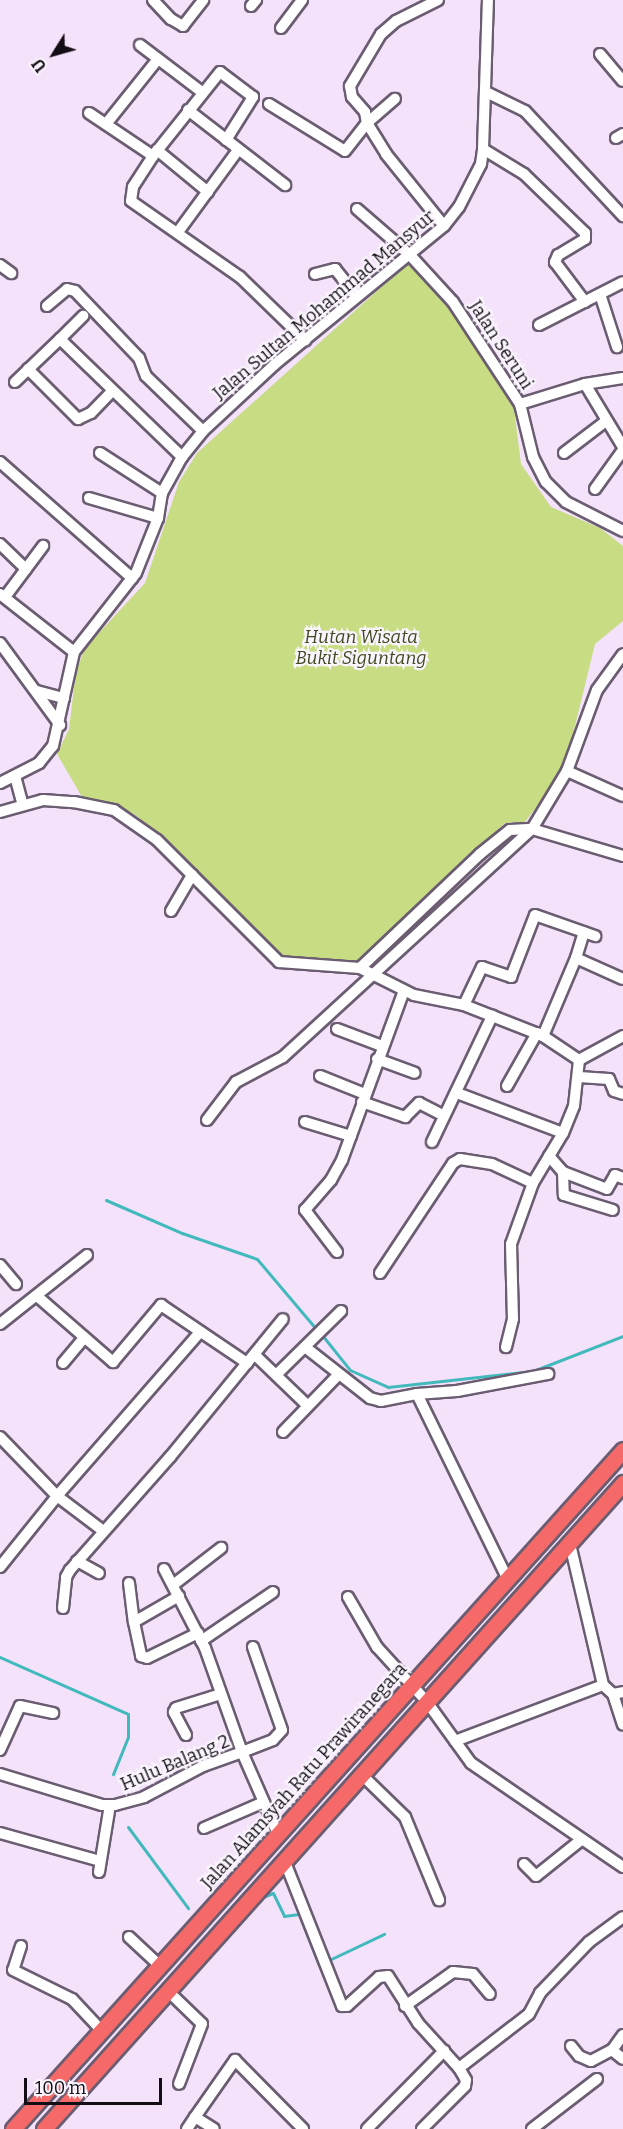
<!DOCTYPE html>
<html>
<head>
<meta charset="utf-8">
<style>
	body { margin:0 }
	#map { position:relative; width:623px; height:2129px; overflow:hidden; background:#f3e2fa; font-family:Bitter,serif }
	div>[style] { position:absolute }
	[style*='--x'] { left:calc(var(--x)*1px); top:calc(var(--y)*1px); width:calc(var(--w)*1px); rotate:calc(var(--a)*1deg) }
	.green>* { inset:0; background:#c7dc83 }
	.stream>* { height:3px; margin:-1.5px; padding:0 1.5px; transform-origin:1.5px; border-radius:1.5px; background:#42b9bd }
	.roads { filter:drop-shadow(2px 0 #6b5d71) drop-shadow(-2px 0 #6b5d71) drop-shadow(0 2px #6b5d71) drop-shadow(0 -2px #6b5d71) }
	.minor>* { height:10px; margin:-5px; padding:0 5px; transform-origin:5px; border-radius:5px; background:#fff }
	.highway>* { height:15px; margin:-7.5px; padding:0 7.5px; transform-origin:7.5px; border-radius:7.5px; background:#f56a68 }
	span { translate:-50% -50%; white-space:nowrap; text-align:center; line-height:1.15; -webkit-text-stroke:4.5px #faf4fd; paint-order:stroke }
	.street-label { font-size:18px; color:#130d15 }
	.park-label { font-size:18px; color:#404920; font-style:italic }
	.north { position:absolute; left:24px; top:24px; width:60px; height:60px; -webkit-text-stroke:4px #faf4fd; paint-order:stroke; rotate:233deg; font-size:16px; font-weight:700; line-height:24px; text-align:center; color:#130d15 }
	.north::after { content:''; display:block; margin:auto; width:21px; height:27px; background:#130d15; clip-path:polygon(50% 0,100% 100%,50% 72%,0 100%) }
	.scale { position:absolute; left:24px; top:2078px; width:138px; height:27px; box-sizing:border-box; border:3px solid #130d15; border-top:0; padding-left:8px; font-size:18px; line-height:21px; white-space:nowrap; color:#130d15; -webkit-text-stroke:4px #faf4fd; paint-order:stroke }
</style>
</head>
<body>
<div id="map">
	<div class="green">
		<i style="clip-path:polygon(408px 263px,457px 311px,513px 401px,521px 464px,551px 507px,600px 528px,623px 546px,623px 621px,595px 644px,564px 771px,525px 822px,505px 823px,357px 962px,282px 957px,137px 816px,114px 803px,82px 797px,57px 754px,69px 729px,76px 671px,85px 648px,145px 583px,179px 482px,197px 453px)"></i>
	</div>
	<div class="stream">
		<i style="--x:106;--y:1200;--w:83;--a:23.5"></i>
		<i style="--x:182;--y:1233;--w:79;--a:19.1"></i>
		<i style="--x:257;--y:1259;--w:93;--a:49.8"></i>
		<i style="--x:322;--y:1335;--w:45;--a:51.3"></i>
		<i style="--x:350;--y:1370;--w:42;--a:24.1"></i>
		<i style="--x:388;--y:1387;--w:146;--a:-6.3"></i>
		<i style="--x:533;--y:1371;--w:97;--a:-21.3"></i>
		<i style="--x:0;--y:1657;--w:140;--a:24"></i>
		<i style="--x:128;--y:1714;--w:23;--a:90"></i>
		<i style="--x:128;--y:1737;--w:40;--a:112"></i>
		<i style="--x:128;--y:1827;--w:101;--a:53.5"></i>
		<i style="--x:258;--y:1899;--w:16;--a:-22"></i>
		<i style="--x:273;--y:1893;--w:25;--a:64"></i>
		<i style="--x:284;--y:1916;--w:15;--a:-8"></i>
		<i style="--x:299;--y:1914;--w:55;--a:68.6"></i>
		<i style="--x:329;--y:1960;--w:61;--a:-25.3"></i>
	</div>
	<div class="roads">
		<div class="minor">
			<i style="--x:153;--y:0;--w:26;--a:47"></i>
			<i style="--x:171;--y:19;--w:14;--a:30"></i>
			<i style="--x:183;--y:26;--w:33;--a:-52"></i>
			<i style="--x:438;--y:0;--w:47;--a:153.4"></i>
			<i style="--x:396;--y:21;--w:20;--a:139"></i>
			<i style="--x:381;--y:34;--w:61;--a:120.8"></i>
			<i style="--x:350;--y:86;--w:11;--a:80"></i>
			<i style="--x:352;--y:97;--w:20;--a:49"></i>
			<i style="--x:365;--y:112;--w:11;--a:80"></i>
			<i style="--x:367;--y:123;--w:36;--a:58"></i>
			<i style="--x:386;--y:154;--w:92;--a:51.1"></i>
			<i style="--x:251;--y:6;--w:8;--a:-50"></i>
			<i style="--x:281;--y:28;--w:35;--a:-53"></i>
			<i style="--x:140;--y:45;--w:78;--a:37.2"></i>
			<i style="--x:600;--y:54;--w:35;--a:50"></i>
			<i style="--x:488;--y:93;--w:41;--a:25.9"></i>
			<i style="--x:525;--y:111;--w:144;--a:47"></i>
			<i style="--x:269;--y:104;--w:89;--a:31.7"></i>
			<i style="--x:345;--y:151;--w:36;--a:-52"></i>
			<i style="--x:367;--y:123;--w:37;--a:-41"></i>
			<i style="--x:188;--y:110;--w:123;--a:37.7"></i>
			<i style="--x:89;--y:113;--w:77;--a:33.9"></i>
			<i style="--x:106;--y:124;--w:83;--a:-51.3"></i>
			<i style="--x:616;--y:138;--w:8;--a:-30"></i>
			<i style="--x:226;--y:140;--w:51;--a:-57.9"></i>
			<i style="--x:253;--y:97;--w:41;--a:-142.9"></i>
			<i style="--x:220;--y:72;--w:107;--a:128.6"></i>
			<i style="--x:153;--y:156;--w:37;--a:123"></i>
			<i style="--x:133;--y:187;--w:14;--a:98"></i>
			<i style="--x:131;--y:201;--w:133;--a:34.9"></i>
			<i style="--x:240;--y:277;--w:91;--a:44.1"></i>
			<i style="--x:483;--y:149;--w:48;--a:31.4"></i>
			<i style="--x:524;--y:174;--w:85;--a:44"></i>
			<i style="--x:585;--y:233;--w:6;--a:90"></i>
			<i style="--x:585;--y:239;--w:31;--a:149"></i>
			<i style="--x:558;--y:255;--w:8;--a:113"></i>
			<i style="--x:555;--y:262;--w:50;--a:53.1"></i>
			<i style="--x:157;--y:150;--w:66;--a:39.5"></i>
			<i style="--x:357;--y:209;--w:69;--a:40.9"></i>
			<i style="--x:409;--y:254;--w:65;--a:47.5"></i>
			<i style="--x:453;--y:302;--w:122;--a:56.7"></i>
			<i style="--x:520;--y:404;--w:55;--a:76.2"></i>
			<i style="--x:533;--y:457;--w:28;--a:63"></i>
			<i style="--x:546;--y:482;--w:28;--a:45"></i>
			<i style="--x:566;--y:502;--w:64;--a:27"></i>
			<i style="--x:178;--y:232;--w:102;--a:-53.8"></i>
			<i style="--x:0;--y:265;--w:14;--a:36"></i>
			<i style="--x:315;--y:274;--w:21;--a:-14"></i>
			<i style="--x:335;--y:269;--w:35;--a:51"></i>
			<i style="--x:600;--y:294;--w:56;--a:72.2"></i>
			<i style="--x:47;--y:306;--w:26;--a:-40"></i>
			<i style="--x:67;--y:289;--w:8;--a:14"></i>
			<i style="--x:75;--y:291;--w:93;--a:46.3"></i>
			<i style="--x:139;--y:358;--w:19;--a:69"></i>
			<i style="--x:146;--y:376;--w:79;--a:44"></i>
			<i style="--x:539;--y:325;--w:94;--a:-27.1"></i>
			<i style="--x:60;--y:339;--w:33;--a:-45"></i>
			<i style="--x:28;--y:369;--w:71;--a:45"></i>
			<i style="--x:78;--y:419;--w:14;--a:-25"></i>
			<i style="--x:91;--y:413;--w:29;--a:-46"></i>
			<i style="--x:15;--y:382;--w:62;--a:-43.7"></i>
			<i style="--x:60;--y:339;--w:170;--a:44"></i>
			<i style="--x:585;--y:384;--w:74;--a:58.9"></i>
			<i style="--x:520;--y:404;--w:68;--a:-17.1"></i>
			<i style="--x:585;--y:384;--w:38;--a:-9"></i>
			<i style="--x:100;--y:453;--w:74;--a:32.8"></i>
			<i style="--x:564;--y:453;--w:53;--a:-37.3"></i>
			<i style="--x:0;--y:462;--w:176;--a:41.3"></i>
			<i style="--x:595;--y:489;--w:48;--a:-54.3"></i>
			<i style="--x:89;--y:498;--w:72;--a:16.2"></i>
			<i style="--x:0;--y:544;--w:36;--a:44"></i>
			<i style="--x:0;--y:594;--w:94;--a:38.1"></i>
			<i style="--x:5;--y:597;--w:64;--a:-53.3"></i>
			<i style="--x:0;--y:643;--w:102;--a:53.8"></i>
			<i style="--x:37;--y:691;--w:28;--a:15"></i>
			<i style="--x:567;--y:771;--w:61;--a:24.1"></i>
			<i style="--x:15;--y:776;--w:28;--a:75"></i>
			<i style="--x:0;--y:783;--w:44;--a:-27.1"></i>
			<i style="--x:39;--y:763;--w:22;--a:-51"></i>
			<i style="--x:53;--y:746;--w:96;--a:-77.4"></i>
			<i style="--x:74;--y:652;--w:100;--a:-51.9"></i>
			<i style="--x:136;--y:573;--w:59;--a:-68.2"></i>
			<i style="--x:158;--y:518;--w:25;--a:-81"></i>
			<i style="--x:162;--y:493;--w:41;--a:-60.9"></i>
			<i style="--x:182;--y:457;--w:33;--a:-51"></i>
			<i style="--x:203;--y:431;--w:97;--a:-42.9"></i>
			<i style="--x:274;--y:365;--w:220;--a:-39.3"></i>
			<i style="--x:444;--y:226;--w:24;--a:-52"></i>
			<i style="--x:459;--y:207;--w:48;--a:-62.9"></i>
			<i style="--x:481;--y:164;--w:15;--a:-82"></i>
			<i style="--x:483;--y:149;--w:149;--a:-88.1"></i>
			<i style="--x:0;--y:812;--w:45;--a:-15.6"></i>
			<i style="--x:43;--y:800;--w:31;--a:4"></i>
			<i style="--x:74;--y:802;--w:41;--a:11.3"></i>
			<i style="--x:114;--y:810;--w:52;--a:34.9"></i>
			<i style="--x:157;--y:840;--w:173;--a:45"></i>
			<i style="--x:279;--y:962;--w:81;--a:4.2"></i>
			<i style="--x:360;--y:968;--w:60;--a:26.6"></i>
			<i style="--x:414;--y:995;--w:51;--a:11.3"></i>
			<i style="--x:464;--y:1005;--w:85;--a:21.4"></i>
			<i style="--x:543;--y:1036;--w:43;--a:33.7"></i>
			<i style="--x:579;--y:1060;--w:46;--a:96.2"></i>
			<i style="--x:574;--y:1106;--w:29;--a:112"></i>
			<i style="--x:171;--y:911;--w:42;--a:-59.7"></i>
			<i style="--x:576;--y:958;--w:27;--a:-73"></i>
			<i style="--x:360;--y:968;--w:166;--a:-43.5"></i>
			<i style="--x:480;--y:854;--w:38;--a:-39"></i>
			<i style="--x:510;--y:830;--w:22;--a:-3"></i>
			<i style="--x:532;--y:829;--w:95;--a:16.5"></i>
			<i style="--x:464;--y:1005;--w:42;--a:-64.7"></i>
			<i style="--x:482;--y:967;--w:31;--a:19"></i>
			<i style="--x:511;--y:977;--w:66;--a:-68.8"></i>
			<i style="--x:535;--y:915;--w:64;--a:19.3"></i>
			<i style="--x:337;--y:1029;--w:48;--a:20.7"></i>
			<i style="--x:543;--y:1036;--w:85;--a:-67.1"></i>
			<i style="--x:576;--y:958;--w:51;--a:24.1"></i>
			<i style="--x:377;--y:1059;--w:40;--a:20.2"></i>
			<i style="--x:579;--y:1060;--w:50;--a:-28.6"></i>
			<i style="--x:320;--y:1076;--w:48;--a:21.8"></i>
			<i style="--x:579;--y:1077;--w:30;--a:4"></i>
			<i style="--x:609;--y:1079;--w:13;--a:67"></i>
			<i style="--x:614;--y:1091;--w:9;--a:18"></i>
			<i style="--x:507;--y:1086;--w:61;--a:-60.5"></i>
			<i style="--x:457;--y:1093;--w:113;--a:20.7"></i>
			<i style="--x:563;--y:1133;--w:58;--a:121"></i>
			<i style="--x:533;--y:1183;--w:65;--a:109.8"></i>
			<i style="--x:511;--y:1244;--w:75;--a:88.5"></i>
			<i style="--x:513;--y:1319;--w:29;--a:104"></i>
			<i style="--x:362;--y:1102;--w:46;--a:19.2"></i>
			<i style="--x:405;--y:1117;--w:20;--a:-45"></i>
			<i style="--x:419;--y:1103;--w:22;--a:27"></i>
			<i style="--x:207;--y:1120;--w:48;--a:-52.7"></i>
			<i style="--x:236;--y:1082;--w:53;--a:-28"></i>
			<i style="--x:283;--y:1057;--w:338;--a:-42.5"></i>
			<i style="--x:532;--y:829;--w:68;--a:-58.9"></i>
			<i style="--x:567;--y:771;--w:86;--a:-69.7"></i>
			<i style="--x:597;--y:690;--w:44;--a:-54.2"></i>
			<i style="--x:305;--y:1122;--w:48;--a:16.9"></i>
			<i style="--x:432;--y:1142;--w:140;--a:-64.5"></i>
			<i style="--x:549;--y:1156;--w:21;--a:49"></i>
			<i style="--x:563;--y:1172;--w:23;--a:88"></i>
			<i style="--x:564;--y:1195;--w:51;--a:17"></i>
			<i style="--x:563;--y:1172;--w:47;--a:21.1"></i>
			<i style="--x:607;--y:1189;--w:16;--a:-60"></i>
			<i style="--x:615;--y:1175;--w:9;--a:21"></i>
			<i style="--x:337;--y:1252;--w:53;--a:-127.3"></i>
			<i style="--x:305;--y:1210;--w:40;--a:-49"></i>
			<i style="--x:331;--y:1180;--w:23;--a:-61"></i>
			<i style="--x:342;--y:1160;--w:180;--a:-69.9"></i>
			<i style="--x:0;--y:1265;--w:25;--a:50"></i>
			<i style="--x:380;--y:1273;--w:132;--a:-56.4"></i>
			<i style="--x:453;--y:1163;--w:8;--a:-30"></i>
			<i style="--x:460;--y:1159;--w:32;--a:9"></i>
			<i style="--x:492;--y:1164;--w:45;--a:24.9"></i>
			<i style="--x:37;--y:1296;--w:101;--a:41"></i>
			<i style="--x:113;--y:1362;--w:75;--a:-49.9"></i>
			<i style="--x:161;--y:1305;--w:104;--a:34"></i>
			<i style="--x:0;--y:1324;--w:111;--a:-38.4"></i>
			<i style="--x:305;--y:1347;--w:83;--a:38.1"></i>
			<i style="--x:370;--y:1398;--w:11;--a:15"></i>
			<i style="--x:381;--y:1401;--w:37;--a:-11"></i>
			<i style="--x:417;--y:1394;--w:207;--a:63.9"></i>
			<i style="--x:255;--y:1355;--w:72;--a:43.9"></i>
			<i style="--x:63;--y:1363;--w:31;--a:-50"></i>
			<i style="--x:277;--y:1374;--w:90;--a:-44.5"></i>
			<i style="--x:417;--y:1394;--w:40;--a:-4.3"></i>
			<i style="--x:457;--y:1391;--w:93;--a:-10.6"></i>
			<i style="--x:283;--y:1432;--w:79;--a:-46"></i>
			<i style="--x:0;--y:1437;--w:82;--a:46"></i>
			<i style="--x:57;--y:1496;--w:56;--a:37.1"></i>
			<i style="--x:570;--y:1544;--w:145;--a:76.8"></i>
			<i style="--x:77;--y:1561;--w:25;--a:29"></i>
			<i style="--x:0;--y:1567;--w:91;--a:-51.2"></i>
			<i style="--x:57;--y:1496;--w:218;--a:-48.9"></i>
			<i style="--x:164;--y:1569;--w:89;--a:62.6"></i>
			<i style="--x:205;--y:1648;--w:110;--a:70.4"></i>
			<i style="--x:242;--y:1752;--w:33;--a:-21"></i>
			<i style="--x:273;--y:1740;--w:13;--a:-48"></i>
			<i style="--x:282;--y:1730;--w:88;--a:-109.3"></i>
			<i style="--x:129;--y:1583;--w:39;--a:83"></i>
			<i style="--x:173;--y:1585;--w:61;--a:-37.6"></i>
			<i style="--x:179;--y:1596;--w:52;--a:150"></i>
			<i style="--x:134;--y:1622;--w:35;--a:78"></i>
			<i style="--x:141;--y:1656;--w:6;--a:18"></i>
			<i style="--x:147;--y:1658;--w:57;--a:-26.1"></i>
			<i style="--x:348;--y:1597;--w:58;--a:59.9"></i>
			<i style="--x:377;--y:1647;--w:74;--a:47.7"></i>
			<i style="--x:427;--y:1702;--w:75;--a:54.2"></i>
			<i style="--x:471;--y:1763;--w:184;--a:34.4"></i>
			<i style="--x:63;--y:1608;--w:31;--a:-84"></i>
			<i style="--x:66;--y:1577;--w:8;--a:-60"></i>
			<i style="--x:70;--y:1570;--w:151;--a:-48.5"></i>
			<i style="--x:170;--y:1457;--w:178;--a:-50.7"></i>
			<i style="--x:201;--y:1641;--w:87;--a:-34.2"></i>
			<i style="--x:613;--y:1694;--w:32;--a:72"></i>
			<i style="--x:186;--y:1735;--w:26;--a:-118"></i>
			<i style="--x:174;--y:1712;--w:4;--a:-63"></i>
			<i style="--x:176;--y:1708;--w:47;--a:-17.3"></i>
			<i style="--x:455;--y:1741;--w:158;--a:-20.7"></i>
			<i style="--x:603;--y:1685;--w:13;--a:42"></i>
			<i style="--x:613;--y:1694;--w:10;--a:-11"></i>
			<i style="--x:0;--y:1750;--w:48;--a:-65.6"></i>
			<i style="--x:20;--y:1706;--w:34;--a:12"></i>
			<i style="--x:0;--y:1774;--w:107;--a:16.9"></i>
			<i style="--x:102;--y:1805;--w:13;--a:0"></i>
			<i style="--x:115;--y:1805;--w:30;--a:-15"></i>
			<i style="--x:144;--y:1797;--w:67;--a:-27.7"></i>
			<i style="--x:203;--y:1766;--w:41;--a:-19.7"></i>
			<i style="--x:242;--y:1752;--w:90;--a:66.3"></i>
			<i style="--x:362;--y:1775;--w:60;--a:44.3"></i>
			<i style="--x:405;--y:1817;--w:90;--a:67.7"></i>
			<i style="--x:204;--y:1828;--w:65;--a:-23.4"></i>
			<i style="--x:0;--y:1833;--w:104;--a:15.6"></i>
			<i style="--x:285;--y:1862;--w:155;--a:68.4"></i>
			<i style="--x:342;--y:2006;--w:5;--a:0"></i>
			<i style="--x:347;--y:2006;--w:43;--a:-42.2"></i>
			<i style="--x:379;--y:1977;--w:9;--a:-6"></i>
			<i style="--x:388;--y:1976;--w:56;--a:57.4"></i>
			<i style="--x:418;--y:2023;--w:61;--a:47.7"></i>
			<i style="--x:524;--y:1864;--w:17;--a:45"></i>
			<i style="--x:536;--y:1876;--w:58;--a:-38.7"></i>
			<i style="--x:99;--y:1872;--w:68;--a:-80.7"></i>
			<i style="--x:129;--y:1937;--w:42;--a:43.1"></i>
			<i style="--x:21;--y:1946;--w:25;--a:108"></i>
			<i style="--x:13;--y:1970;--w:66;--a:26.2"></i>
			<i style="--x:72;--y:1999;--w:44;--a:46.8"></i>
			<i style="--x:168;--y:1991;--w:47;--a:44.1"></i>
			<i style="--x:202;--y:2024;--w:64;--a:111"></i>
			<i style="--x:405;--y:2006;--w:59;--a:-35.3"></i>
			<i style="--x:453;--y:1972;--w:20;--a:6"></i>
			<i style="--x:473;--y:1974;--w:26;--a:50"></i>
			<i style="--x:623;--y:2035;--w:19;--a:126"></i>
			<i style="--x:612;--y:2050;--w:14;--a:39"></i>
			<i style="--x:571;--y:2046;--w:13;--a:51"></i>
			<i style="--x:579;--y:2056;--w:13;--a:23"></i>
			<i style="--x:591;--y:2061;--w:24;--a:-28"></i>
			<i style="--x:195;--y:2117;--w:70;--a:-54.9"></i>
			<i style="--x:235;--y:2060;--w:97;--a:45.4"></i>
			<i style="--x:187;--y:2129;--w:14;--a:-56"></i>
			<i style="--x:195;--y:2117;--w:22;--a:32"></i>
			<i style="--x:367;--y:2129;--w:110;--a:-45.4"></i>
			<i style="--x:422;--y:2129;--w:61;--a:-45"></i>
			<i style="--x:465;--y:2086;--w:6;--a:-81"></i>
			<i style="--x:466;--y:2080;--w:14;--a:-120"></i>
			<i style="--x:459;--y:2068;--w:88;--a:-37.6"></i>
			<i style="--x:529;--y:2014;--w:24;--a:-62"></i>
			<i style="--x:540;--y:1993;--w:71;--a:-46.1"></i>
			<i style="--x:589;--y:1942;--w:42;--a:-36.3"></i>
			<i style="--x:532;--y:2129;--w:82;--a:-37.6"></i>
		</div>
		<div class="highway">
			<i style="--x:13;--y:2129;--w:913;--a:-48.06"></i>
			<i style="--x:44;--y:2129;--w:868;--a:-48.13"></i>
		</div>
	</div>
	<div class="street-label">
		<span style="left:324px;top:305px;rotate:-40deg">Jalan Sultan Mohammad Mansyur</span>
		<span style="left:501px;top:345px;rotate:57deg">Jalan Seruni</span>
		<span style="left:175px;top:1763px;rotate:-23deg">Hulu Balang 2</span>
		<span style="left:304px;top:1776px;rotate:-48deg">Jalan Alamsyah Ratu Prawiranegara</span>
	</div>
	<div class="park-label">
		<span style="left:361px;top:648px">Hutan Wisata<br>Bukit Siguntang</span>
	</div>
	<div class="north">U</div>
	<div class="scale">100 m</div>
</div>
</body>
</html>
